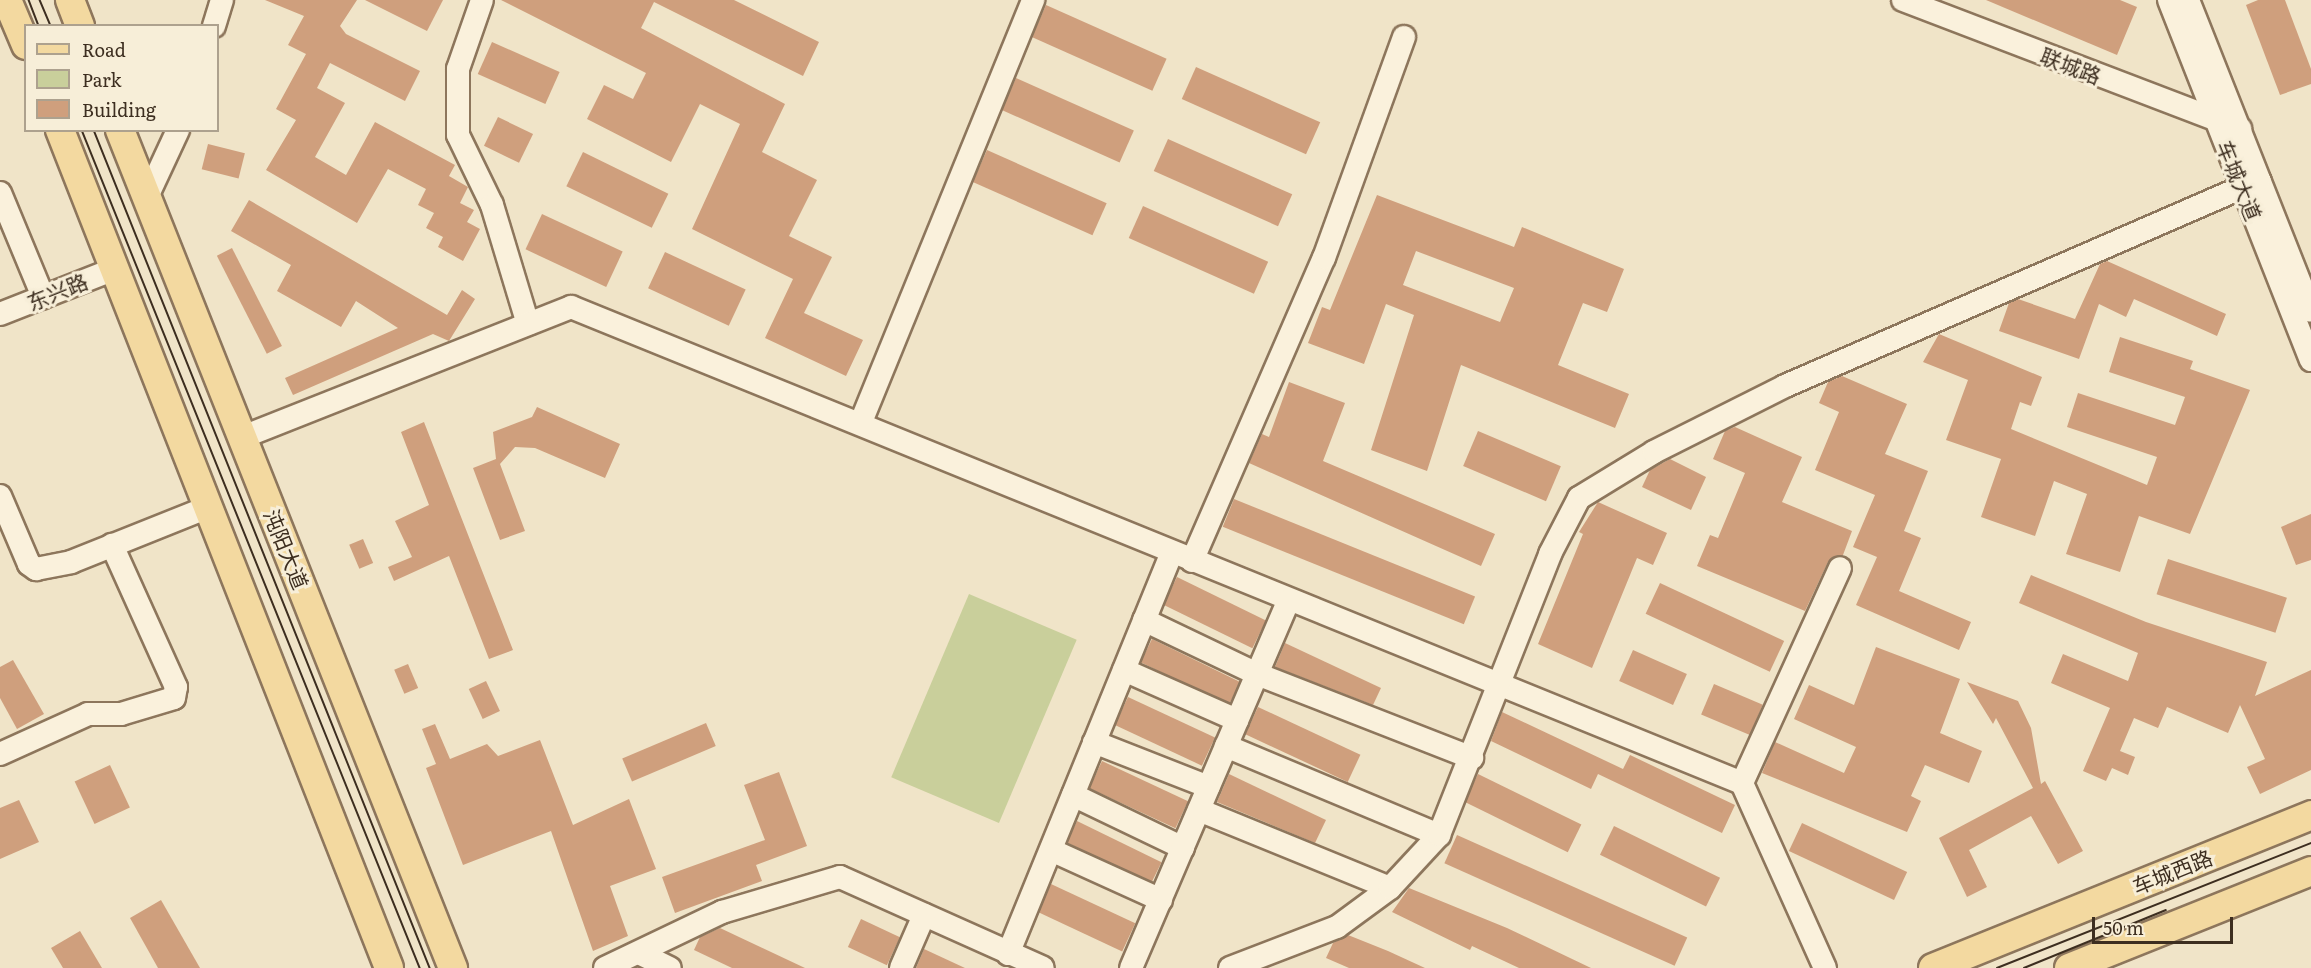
<!DOCTYPE html>
<html>
<head>
<meta charset="utf-8">
<style>
	body { margin:0 }
	#map { position:relative; width:2311px; height:968px; overflow:hidden; background:#f0e4c8; font-family:Literata,"Noto Sans SC",serif }
	div>[style] { position:absolute }
	[style*='--x'] { left:calc(var(--x)*1px); top:calc(var(--y)*1px); width:calc(var(--w)*1px); rotate:calc(var(--a)*1deg) }
	.green>* { inset:0; background:#c9cf9b; transform-origin:0 0 }
	.building>* { inset:0; background:#cf9f7d; transform-origin:0 0 }
	.roads { filter:drop-shadow(2px 0 #8d765c) drop-shadow(-2px 0 #8d765c) drop-shadow(0 2px #8d765c) drop-shadow(0 -2px #8d765c) }
	.minor>* { height:22px; margin:-11px; padding:0 11px; transform-origin:11px; border-radius:11px; background:#faf1dc }
	.major>* { height:28px; margin:-14px; padding:0 14px; transform-origin:14px; border-radius:14px; background:#f3d9a0 }
	.tram>* { height:1.5px; margin:-0.75px; padding:0 0.75px; transform-origin:0.75px; border-radius:0.75px; background:#3d2e20 }
	span { translate:-50% -50%; white-space:nowrap; text-align:center; line-height:1.15; -webkit-text-stroke:6px #f7eed8; paint-order:stroke }
	.street-label { font-size:21px; color:#3d2e20 }
	.legend { position:absolute; left:24px; top:24px; width:195px; height:108px; box-sizing:border-box; background:#f7eed8; border:2px solid #ada18e; margin:0; padding:8px 10px; list-style:none; font-size:18px; color:#3d2e20 }
	.legend li { display:flex; align-items:center; gap:12px; height:30px }
	.legend b { width:30px; border:2px solid #ada18e }
	.scale { position:absolute; left:2092px; top:917px; width:141px; height:27px; box-sizing:border-box; border:3px solid #3d2e20; border-top:0; padding-left:8px; font-size:18px; line-height:21px; white-space:nowrap; color:#3d2e20; -webkit-text-stroke:4px #f7eed8; paint-order:stroke }
</style>
</head>
<body>
<div id="map">
	<div class="green">
		<i style="left:969px;top:594px;width:117px;height:199px;rotate:23deg"></i>
	</div>
	<div class="building">
		<i style="clip-path:polygon(265px 0,357px 0,340px 26px,346px 34px,420px 71px,405px 101px,330px 63px,317px 88px,345px 103px,315px 157px,346px 175px,375px 122px,455px 165px,449px 176px,468px 187px,460px 203px,474px 210px,467px 222px,480px 229px,463px 261px,438px 247px,443px 237px,426px 228px,434px 213px,418px 205px,426px 189px,388px 169px,357px 223px,266px 170px,296px 120px,276px 109px,306px 54px,288px 45px,304px 16px)"></i>
		<i style="clip-path:polygon(365px 0,443px 0,427px 31px)"></i>
		<i style="clip-path:polygon(501px 0,734px 0,819px 42px,803px 76px,654px 2px,641px 28px,785px 104px,762px 152px,817px 180px,789px 236px,832px 257px,804px 313px,863px 340px,846px 376px,765px 338px,793px 279px,692px 229px,740px 124px,700px 104px,671px 162px,587px 119px,604px 85px,633px 99px,646px 73px)"></i>
		<i style="clip-path:polygon(1986px 0,2120px 0,2137px 7px,2117px 55px)"></i>
		<i style="clip-path:polygon(2258px 0,2285px 0,2311px 69px,2311px 84px,2280px 95px,2246px 5px)"></i>
		<i style="left:1046px;top:5px;width:132px;height:35px;rotate:24deg"></i>
		<i style="left:492px;top:42px;width:74px;height:35px;rotate:24deg"></i>
		<i style="left:1196px;top:67px;width:136px;height:35px;rotate:24deg"></i>
		<i style="left:1016px;top:78px;width:129px;height:35px;rotate:24deg"></i>
		<i style="left:498px;top:117px;width:39px;height:32px;rotate:26deg"></i>
		<i style="left:1168px;top:139px;width:136px;height:35px;rotate:24deg"></i>
		<i style="left:208px;top:144px;width:38px;height:26px;rotate:14deg"></i>
		<i style="left:987px;top:150px;width:131px;height:35px;rotate:24deg"></i>
		<i style="left:583px;top:152px;width:95px;height:38px;rotate:26deg"></i>
		<i style="clip-path:polygon(evenodd,1377px 195px,1514px 247px,1522px 227px,1624px 269px,1607px 312px,1583px 303px,1558px 365px,1629px 394px,1615px 428px,1461px 365px,1427px 471px,1371px 450px,1414px 315px,1386px 304px,1364px 364px,1308px 343px,1322px 307px,1330px 310px,1377px 195px,1416px 251px,1514px 288px,1500px 322px,1403px 285px,1416px 251px)"></i>
		<i style="clip-path:polygon(249px 200px,447px 315px,462px 290px,475px 299px,449px 341px,433px 334px,293px 395px,285px 378px,398px 328px,356px 301px,341px 327px,277px 291px,291px 265px,231px 231px)"></i>
		<i style="left:1143px;top:206px;width:137px;height:35px;rotate:24deg"></i>
		<i style="left:542px;top:214px;width:89px;height:39px;rotate:25deg"></i>
		<i style="left:232px;top:248px;width:110px;height:17px;rotate:63deg"></i>
		<i style="left:665px;top:252px;width:89px;height:40px;rotate:25deg"></i>
		<i style="clip-path:polygon(2107px 261px,2226px 314px,2217px 336px,2134px 299px,2126px 317px,2099px 304px,2079px 359px,1999px 331px,2009px 303px,2018px 299px,2075px 319px,2100px 264px)"></i>
		<i style="clip-path:polygon(1939px 334px,2042px 377px,2031px 406px,2020px 402px,2011px 429px,2147px 485px,2157px 457px,2067px 427px,2078px 393px,2175px 425px,2185px 397px,2109px 372px,2120px 337px,2193px 361px,2190px 369px,2250px 390px,2190px 534px,2139px 516px,2120px 572px,2066px 554px,2087px 494px,2054px 481px,2035px 536px,1981px 517px,2001px 459px,1946px 440px,1968px 380px,1923px 362px)"></i>
		<i style="clip-path:polygon(1842px 376px,1907px 404px,1885px 454px,1928px 471px,1904px 531px,1921px 538px,1899px 591px,1971px 622px,1959px 650px,1856px 605px,1877px 557px,1853px 547px,1875px 495px,1815px 470px,1839px 412px,1819px 403px,1828px 382px)"></i>
		<i style="clip-path:polygon(1289px 382px,1345px 403px,1323px 461px,1495px 534px,1481px 566px,1249px 463px,1262px 434px,1269px 437px)"></i>
		<i style="clip-path:polygon(537px 407px,620px 444px,605px 478px,535px 448px,515px 447px,500px 464px,525px 531px,500px 540px,473px 468px,496px 459px,493px 432px,532px 417px)"></i>
		<i style="clip-path:polygon(424px 422px,513px 650px,489px 659px,449px 556px,394px 581px,388px 567px,412px 557px,395px 521px,429px 505px,401px 432px)"></i>
		<i style="clip-path:polygon(1735px 427px,1802px 457px,1782px 502px,1852px 531px,1843px 555px,1828px 562px,1805px 611px,1697px 566px,1710px 535px,1718px 538px,1745px 473px,1713px 459px,1725px 431px)"></i>
		<i style="left:1478px;top:431px;width:90px;height:38px;rotate:23deg"></i>
		<i style="clip-path:polygon(1670px 459px,1706px 477px,1691px 510px,1642px 487px,1650px 470px)"></i>
		<i style="left:1234px;top:499px;width:260px;height:30px;rotate:22deg"></i>
		<i style="clip-path:polygon(1598px 502px,1667px 533px,1653px 565px,1637px 558px,1592px 668px,1538px 644px,1583px 534px,1579px 532px)"></i>
		<i style="clip-path:polygon(2311px 514px,2311px 560px,2296px 565px,2281px 527px)"></i>
		<i style="left:363px;top:539px;width:26px;height:15px;rotate:67deg"></i>
		<i style="left:2168px;top:559px;width:125px;height:37px;rotate:18deg"></i>
		<i style="clip-path:polygon(2031px 575px,2146px 622px,2267px 662px,2255px 696px,2311px 670px,2311px 770px,2260px 794px,2247px 767px,2265px 759px,2240px 705px,2228px 733px,2167px 707px,2158px 728px,2134px 718px,2120px 751px,2135px 757px,2128px 775px,2112px 768px,2106px 781px,2083px 771px,2110px 708px,2051px 683px,2063px 654px,2128px 681px,2138px 653px,2019px 603px)"></i>
		<i style="left:1177px;top:577px;width:99px;height:31px;rotate:26deg"></i>
		<i style="left:1660px;top:583px;width:137px;height:34px;rotate:25deg"></i>
		<i style="left:1152px;top:639px;width:98px;height:26px;rotate:26deg"></i>
		<i style="clip-path:polygon(1285px 643px,1381px 688px,1373px 705px,1275px 667px)"></i>
		<i style="clip-path:polygon(1876px 647px,1960px 679px,1940px 733px,1982px 751px,1969px 783px,1925px 765px,1911px 796px,1921px 801px,1907px 832px,1762px 773px,1775px 742px,1844px 773px,1856px 747px,1794px 719px,1809px 685px,1854px 705px)"></i>
		<i style="left:1633px;top:650px;width:59px;height:34px;rotate:24deg"></i>
		<i style="clip-path:polygon(13px 660px,44px 714px,17px 729px,0 698px,0 667px)"></i>
		<i style="left:408px;top:664px;width:26px;height:15px;rotate:67deg"></i>
		<i style="left:486px;top:681px;width:33px;height:19px;rotate:65deg"></i>
		<i style="clip-path:polygon(1967px 682px,2018px 701px,2031px 728px,2041px 784px,2045px 781px,2083px 851px,2058px 864px,2031px 816px,1969px 850px,1987px 887px,1967px 897px,1939px 838px,2033px 788px,1996px 718px,1993px 724px)"></i>
		<i style="left:1714px;top:684px;width:53px;height:33px;rotate:23deg"></i>
		<i style="left:1128px;top:697px;width:96px;height:31px;rotate:25deg"></i>
		<i style="left:1258px;top:707px;width:113px;height:30px;rotate:25deg"></i>
		<i style="clip-path:polygon(1502px 712px,1623px 769px,1630px 755px,1735px 805px,1722px 833px,1598px 774px,1591px 789px,1491px 741px)"></i>
		<i style="left:706px;top:723px;width:25px;height:91px;rotate:67deg"></i>
		<i style="clip-path:polygon(435px 724px,450px 759px,487px 744px,498px 756px,540px 740px,573px 825px,629px 799px,656px 869px,610px 886px,628px 936px,593px 951px,551px 831px,463px 865px,426px 768px,436px 764px,422px 729px)"></i>
		<i style="left:1102px;top:761px;width:95px;height:30px;rotate:25deg"></i>
		<i style="left:110px;top:765px;width:47px;height:39px;rotate:65deg"></i>
		<i style="clip-path:polygon(779px 772px,807px 846px,756px 865px,762px 881px,675px 913px,662px 877px,765px 840px,744px 785px)"></i>
		<i style="clip-path:polygon(1229px 774px,1326px 820px,1315px 843px,1217px 802px)"></i>
		<i style="left:1478px;top:774px;width:115px;height:31px;rotate:26deg"></i>
		<i style="clip-path:polygon(19px 800px,39px 842px,0 859px,0 808px)"></i>
		<i style="left:1077px;top:821px;width:94px;height:24px;rotate:26deg"></i>
		<i style="left:1802px;top:823px;width:116px;height:31px;rotate:25deg"></i>
		<i style="left:1614px;top:826px;width:118px;height:32px;rotate:26deg"></i>
		<i style="left:1457px;top:835px;width:252px;height:31px;rotate:24deg"></i>
		<i style="left:1051px;top:884px;width:93px;height:31px;rotate:25deg"></i>
		<i style="clip-path:polygon(1409px 888px,1507px 928px,1591px 968px,1519px 968px,1472px 946px,1470px 950px,1392px 912px)"></i>
		<i style="clip-path:polygon(161px 900px,200px 968px,158px 968px,130px 918px)"></i>
		<i style="left:861px;top:919px;width:43px;height:31px;rotate:25deg"></i>
		<i style="clip-path:polygon(720px 928px,805px 968px,732px 968px,694px 950px,700px 937px)"></i>
		<i style="clip-path:polygon(80px 931px,102px 968px,63px 968px,51px 948px)"></i>
		<i style="clip-path:polygon(1348px 935px,1388px 951px,1425px 968px,1349px 968px,1326px 958px,1333px 943px)"></i>
		<i style="clip-path:polygon(924px 949px,965px 968px,916px 968px)"></i>
	</div>
	<div class="roads">
		<div class="minor">
			<i style="--x:482;--y:0;--w:73;--a:109.2"></i>
			<i style="--x:458;--y:69;--w:66;--a:90"></i>
			<i style="--x:458;--y:135;--w:78;--a:64.1"></i>
			<i style="--x:492;--y:205;--w:124;--a:73.2"></i>
			<i style="--x:1903;--y:0;--w:361;--a:20.9"></i>
			<i style="--x:2169;--y:0;--w:387;--a:68.5"></i>
			<i style="--x:2188;--y:0;--w:334;--a:68.4"></i>
			<i style="--x:214;--y:26;--w:27;--a:-73"></i>
			<i style="--x:0;--y:193;--w:113;--a:67.5"></i>
			<i style="--x:146;--y:199;--w:76;--a:-65.1"></i>
			<i style="--x:0;--y:314;--w:123;--a:-21.5"></i>
			<i style="--x:861;--y:422;--w:456;--a:-67.8"></i>
			<i style="--x:243;--y:437;--w:353;--a:-21.6"></i>
			<i style="--x:571;--y:307;--w:1264;--a:22.12"></i>
			<i style="--x:0;--y:496;--w:74;--a:66.9"></i>
			<i style="--x:29;--y:564;--w:9;--a:36"></i>
			<i style="--x:36;--y:569;--w:36;--a:-11"></i>
			<i style="--x:71;--y:562;--w:145;--a:-21.8"></i>
			<i style="--x:1192;--y:561;--w:331;--a:-66.5"></i>
			<i style="--x:1324;--y:258;--w:235;--a:-70.1"></i>
			<i style="--x:1144;--y:620;--w:125;--a:25.5"></i>
			<i style="--x:1257;--y:674;--w:231;--a:21.3"></i>
			<i style="--x:1124;--y:670;--w:124;--a:23.9"></i>
			<i style="--x:1094;--y:742;--w:123;--a:21.4"></i>
			<i style="--x:1226;--y:746;--w:231;--a:22.7"></i>
			<i style="--x:0;--y:754;--w:97;--a:-24.4"></i>
			<i style="--x:88;--y:714;--w:33;--a:0"></i>
			<i style="--x:121;--y:714;--w:55;--a:-16.8"></i>
			<i style="--x:174;--y:698;--w:11;--a:-80"></i>
			<i style="--x:176;--y:687;--w:156;--a:-114.3"></i>
			<i style="--x:1073;--y:795;--w:122;--a:25.7"></i>
			<i style="--x:1199;--y:810;--w:206;--a:22.2"></i>
			<i style="--x:1051;--y:850;--w:121;--a:24.4"></i>
			<i style="--x:641;--y:954;--w:32;--a:26"></i>
			<i style="--x:1008;--y:954;--w:433;--a:-67.8"></i>
			<i style="--x:605;--y:968;--w:130;--a:-25.6"></i>
			<i style="--x:722;--y:912;--w:123;--a:-16.5"></i>
			<i style="--x:840;--y:877;--w:222;--a:24.1"></i>
			<i style="--x:901;--y:968;--w:58;--a:-66.5"></i>
			<i style="--x:1131;--y:968;--w:400;--a:-66.8"></i>
			<i style="--x:1230;--y:968;--w:115;--a:-21"></i>
			<i style="--x:1337;--y:927;--w:66;--a:-36.3"></i>
			<i style="--x:1390;--y:888;--w:72;--a:-47.2"></i>
			<i style="--x:1439;--y:835;--w:302;--a:-68.4"></i>
			<i style="--x:1550;--y:554;--w:63;--a:-62.6"></i>
			<i style="--x:1579;--y:498;--w:88;--a:-31.5"></i>
			<i style="--x:1654;--y:452;--w:147;--a:-26.7"></i>
			<i style="--x:1785;--y:386;--w:517;--a:-23.49"></i>
			<i style="--x:1825;--y:968;--w:203;--a:-114.2"></i>
			<i style="--x:1742;--y:783;--w:236;--a:-65.5"></i>
		</div>
		<div class="major">
			<i style="--x:7;--y:0;--w:49;--a:67.1"></i>
			<i style="--x:70;--y:0;--w:28;--a:69"></i>
			<i style="--x:60;--y:130;--w:900;--a:68.56"></i>
			<i style="--x:120;--y:130;--w:902;--a:68.33"></i>
			<i style="--x:1933;--y:968;--w:408;--a:-22"></i>
			<i style="--x:2069;--y:968;--w:261;--a:-21.8"></i>
		</div>
	</div>
	<div class="tram">
		<i style="--x:29;--y:0;--w:28;--a:69"></i>
		<i style="--x:40;--y:0;--w:28;--a:67"></i>
		<i style="--x:82;--y:130;--w:904;--a:68.03"></i>
		<i style="--x:94;--y:130;--w:903;--a:68.15"></i>
		<i style="--x:1997;--y:968;--w:338;--a:-21.7"></i>
		<i style="--x:2024;--y:968;--w:153;--a:-22.2"></i>
	</div>
	<div class="street-label">
		<span style="left:2071px;top:65px;rotate:21deg">联城路</span>
		<span style="left:2240px;top:180px;rotate:68deg">车城大道</span>
		<span style="left:57px;top:291px;rotate:-22deg">东兴路</span>
		<span style="left:287px;top:549px;rotate:68deg">沌阳大道</span>
		<span style="left:2172px;top:871px;rotate:-22deg">车城西路</span>
	</div>
	<ul class="legend">
	<li><b style="height:8px;background:#f3d9a0"></b>Road</li>
	<li><b style="height:16px;background:#c9cf9b"></b>Park</li>
	<li><b style="height:16px;background:#cf9f7d"></b>Building</li>
	</ul>
	<div class="scale">50 m</div>
</div>
</body>
</html>
